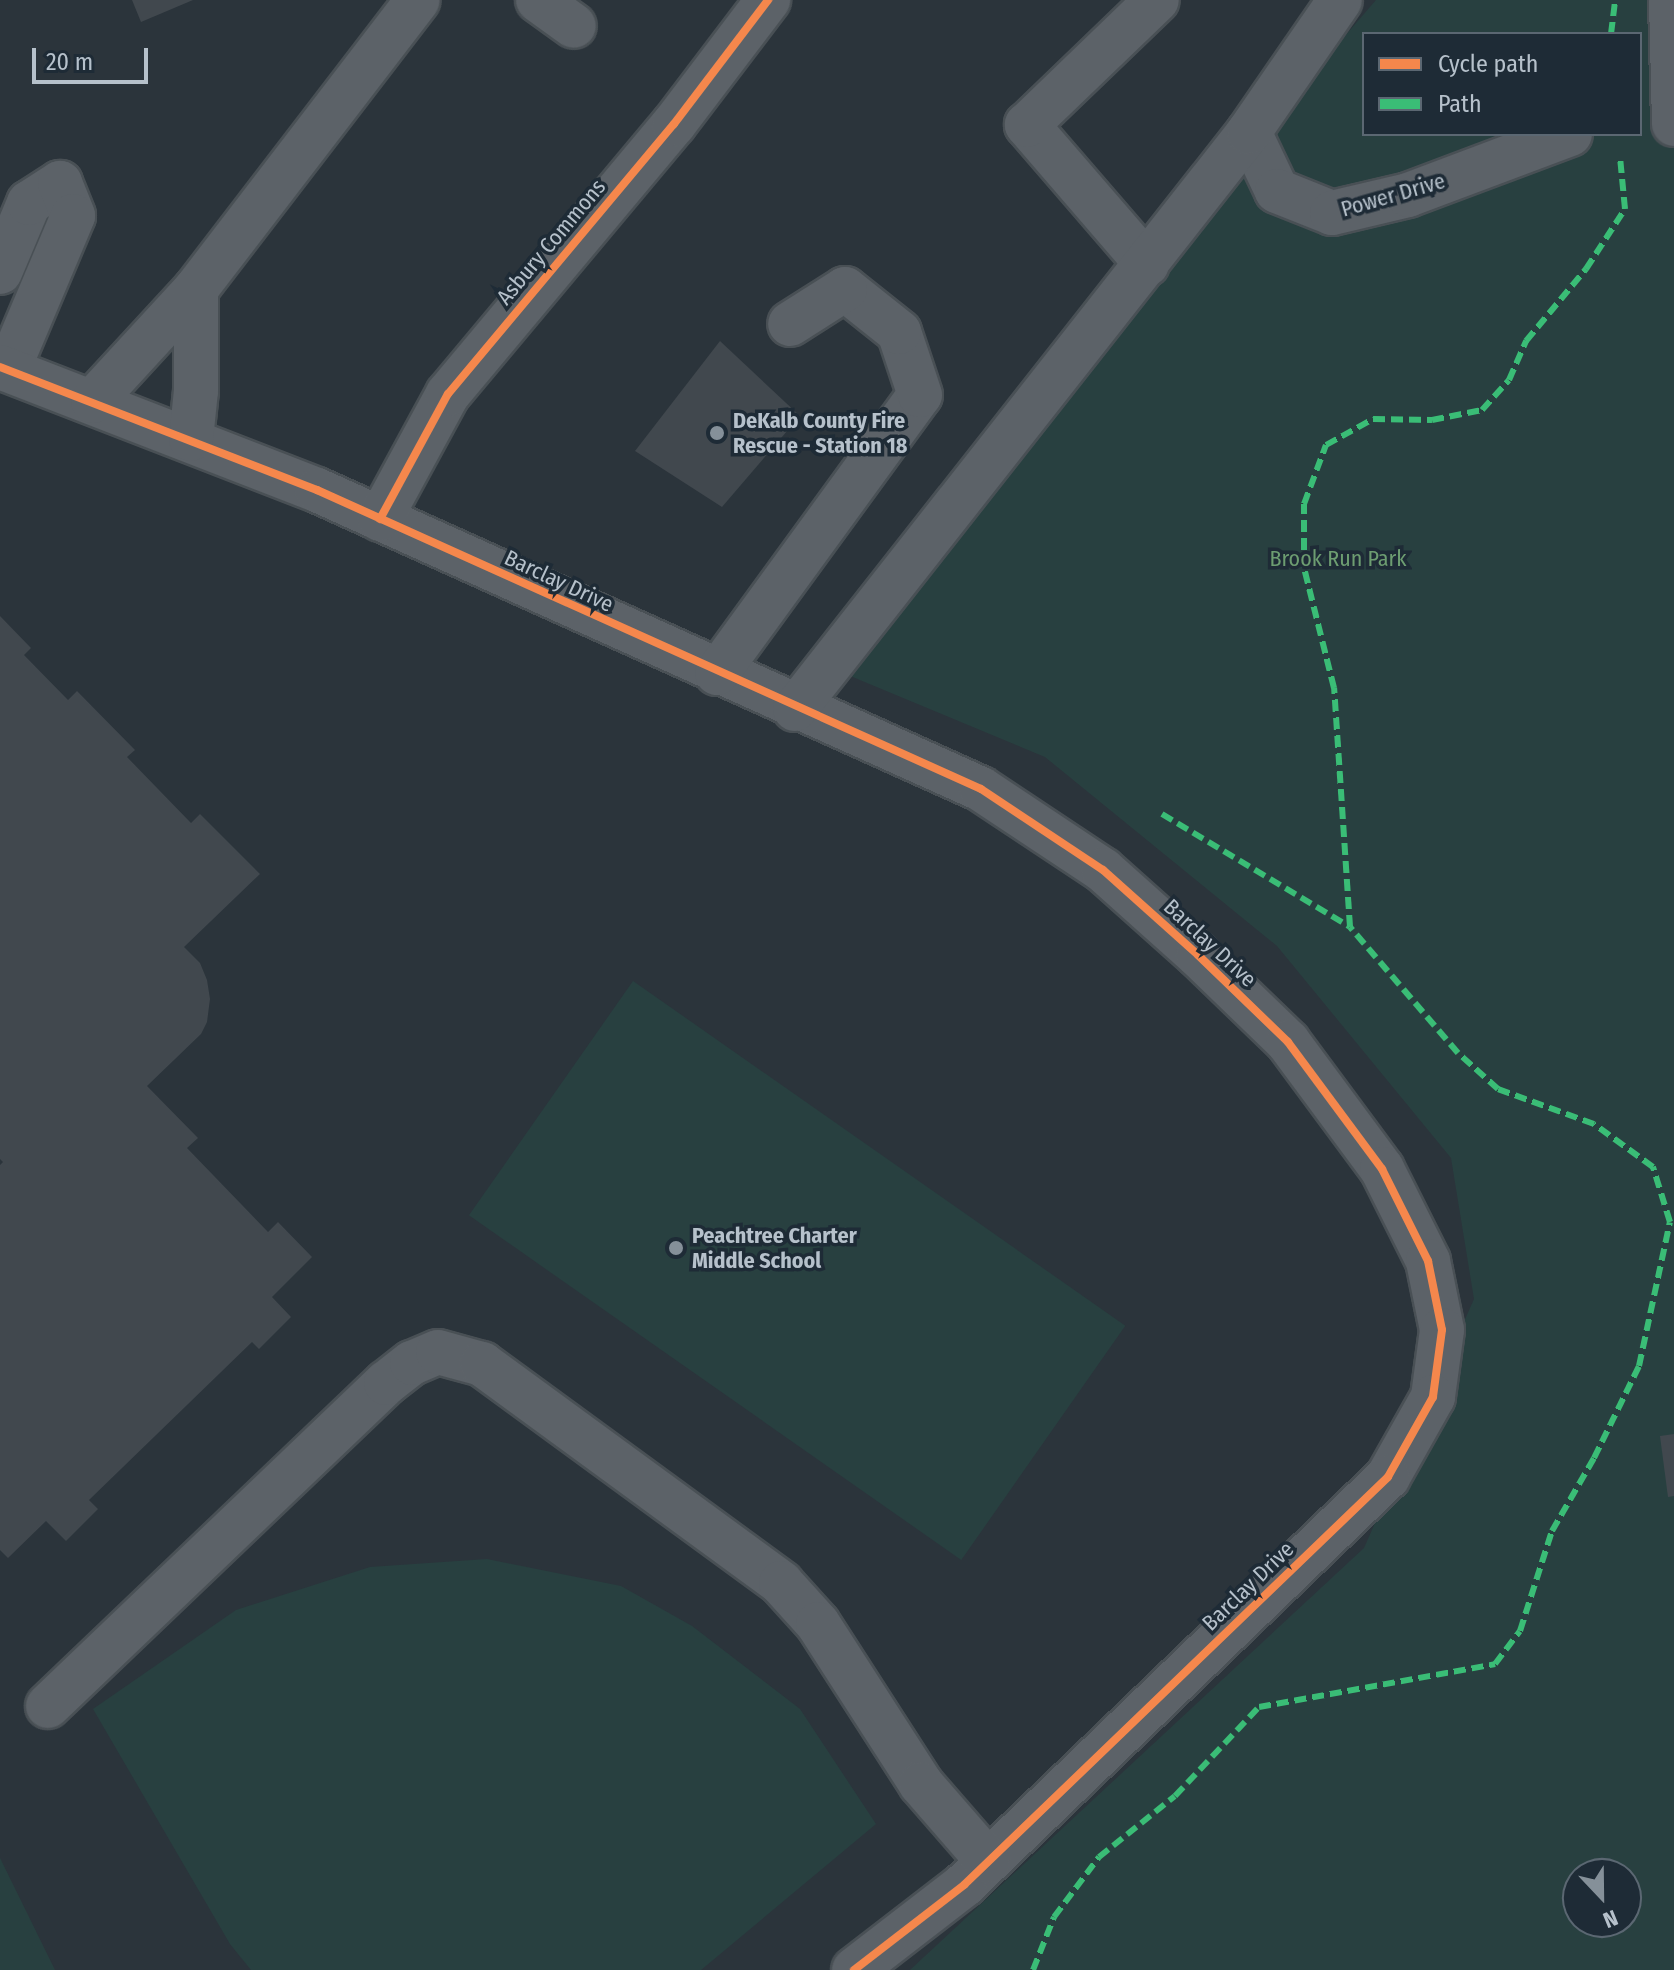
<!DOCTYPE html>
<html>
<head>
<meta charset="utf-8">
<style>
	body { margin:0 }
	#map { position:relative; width:1674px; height:1970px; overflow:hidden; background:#2b343b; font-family:"Fira Sans Condensed",sans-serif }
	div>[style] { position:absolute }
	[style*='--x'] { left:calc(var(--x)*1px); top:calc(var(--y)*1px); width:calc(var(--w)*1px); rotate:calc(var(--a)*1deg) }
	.green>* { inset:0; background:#284040; transform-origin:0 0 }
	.building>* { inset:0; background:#41484e }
	.roads { filter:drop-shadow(2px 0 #495055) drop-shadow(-2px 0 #495055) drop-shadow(0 2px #495055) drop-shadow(0 -2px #495055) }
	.minor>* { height:44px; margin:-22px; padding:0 22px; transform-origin:22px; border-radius:22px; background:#5c6268 }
	.quiet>* { height:6px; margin-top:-3px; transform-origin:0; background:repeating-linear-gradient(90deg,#3abd76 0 12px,transparent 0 18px) }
	.cycleway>* { height:8px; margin:-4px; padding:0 4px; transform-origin:4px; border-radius:4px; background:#f5874c }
	.dots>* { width:22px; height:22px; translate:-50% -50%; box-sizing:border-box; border:4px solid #1e2b36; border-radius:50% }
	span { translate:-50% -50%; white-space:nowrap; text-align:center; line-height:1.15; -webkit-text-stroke:7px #1e2b36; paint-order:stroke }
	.street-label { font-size:22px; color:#b6c1cb }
	.poi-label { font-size:22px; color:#b6c1cb; font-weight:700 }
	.left { translate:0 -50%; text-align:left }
	.park-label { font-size:22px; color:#6d9d71 }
	.legend { position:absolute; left:1362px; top:32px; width:280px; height:104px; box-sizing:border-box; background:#1e2b36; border:2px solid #5b6772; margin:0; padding:10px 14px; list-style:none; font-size:24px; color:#b6c1cb }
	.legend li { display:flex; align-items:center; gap:16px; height:40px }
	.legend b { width:40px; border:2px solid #5b6772 }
	.north { position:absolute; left:1562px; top:1858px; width:80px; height:80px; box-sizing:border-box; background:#1e2b36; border:2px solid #5b6772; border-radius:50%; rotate:158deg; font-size:22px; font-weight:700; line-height:32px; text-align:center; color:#b6c1cb }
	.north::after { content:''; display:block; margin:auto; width:28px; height:36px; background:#859099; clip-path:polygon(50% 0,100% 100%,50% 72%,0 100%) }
	.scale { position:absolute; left:32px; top:48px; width:116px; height:36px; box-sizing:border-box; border:4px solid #b6c1cb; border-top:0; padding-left:10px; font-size:24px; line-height:28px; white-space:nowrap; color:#b6c1cb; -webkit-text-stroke:6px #1e2b36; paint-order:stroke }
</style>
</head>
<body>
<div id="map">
	<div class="green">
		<i style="clip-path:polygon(evenodd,1376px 0,1674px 0,1674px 1970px,910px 1970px,1364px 1548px,1474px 1299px,1451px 1158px,1277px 946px,1045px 757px,807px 658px,1376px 0,1364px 34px,1640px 34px,1640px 134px,1364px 134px,1364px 34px,1376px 0,1578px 1874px,1626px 1874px,1626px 1922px,1578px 1922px,1578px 1874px)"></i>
		<i style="left:633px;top:981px;width:601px;height:286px;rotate:35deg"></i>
		<i style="clip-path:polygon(487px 1559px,621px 1586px,692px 1626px,800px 1709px,876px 1824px,701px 1970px,251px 1970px,230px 1944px,93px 1709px,236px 1610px,370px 1567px)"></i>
		<i style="clip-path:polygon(0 1858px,55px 1970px,0 1970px)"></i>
	</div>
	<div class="building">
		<i style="clip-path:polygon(132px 0,193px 0,141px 22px)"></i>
		<i style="clip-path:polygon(720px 341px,800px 416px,722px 507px,635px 451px)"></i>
		<i style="clip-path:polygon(0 616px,31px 648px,24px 655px,68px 700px,77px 691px,135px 750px,127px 757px,191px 823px,200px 814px,260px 874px,184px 947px,200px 963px,207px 980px,210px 999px,207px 1022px,201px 1034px,147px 1086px,198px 1138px,187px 1148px,268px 1232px,278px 1222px,312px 1257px,272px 1297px,291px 1317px,259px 1349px,252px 1342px,89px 1500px,98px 1509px,66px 1541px,46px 1521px,8px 1558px,0 1550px,0 1165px,3px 1162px,0 1159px)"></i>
		<i style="clip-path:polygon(1674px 1434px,1674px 1496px,1668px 1497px,1660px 1436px)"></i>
	</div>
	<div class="roads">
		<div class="minor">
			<i style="--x:538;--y:0;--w:44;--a:35.8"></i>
			<i style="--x:1671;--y:0;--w:124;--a:88.6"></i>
			<i style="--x:1249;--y:132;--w:65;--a:64.6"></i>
			<i style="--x:1277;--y:191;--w:59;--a:21.8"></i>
			<i style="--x:1332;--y:213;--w:78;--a:-13.3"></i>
			<i style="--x:1408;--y:195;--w:173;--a:-20.6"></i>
			<i style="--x:1147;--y:264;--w:184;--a:-130.8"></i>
			<i style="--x:1027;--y:125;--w:180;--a:-43.9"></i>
			<i style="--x:0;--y:272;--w:75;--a:-67.2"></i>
			<i style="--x:29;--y:203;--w:37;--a:-33"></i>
			<i style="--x:60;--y:183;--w:35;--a:68"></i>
			<i style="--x:73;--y:216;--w:167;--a:112.9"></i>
			<i style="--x:0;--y:367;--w:340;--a:21.2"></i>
			<i style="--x:317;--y:490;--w:728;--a:24.24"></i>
			<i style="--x:981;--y:789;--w:146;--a:33.6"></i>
			<i style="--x:1103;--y:870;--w:127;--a:41.8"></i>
			<i style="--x:1198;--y:955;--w:125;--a:44"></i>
			<i style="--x:1288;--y:1042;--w:158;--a:53.5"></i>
			<i style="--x:1382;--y:1169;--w:103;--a:63.4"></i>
			<i style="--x:1428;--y:1261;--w:70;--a:78.5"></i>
			<i style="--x:1442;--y:1330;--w:68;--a:97.7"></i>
			<i style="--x:1433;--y:1397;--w:92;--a:119.4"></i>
			<i style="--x:1388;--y:1477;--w:588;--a:136.1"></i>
			<i style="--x:964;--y:1885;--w:139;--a:142.3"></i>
			<i style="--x:93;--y:401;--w:152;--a:-47.4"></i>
			<i style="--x:196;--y:289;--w:364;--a:-52.5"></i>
			<i style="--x:191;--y:439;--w:48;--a:-84.1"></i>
			<i style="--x:196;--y:391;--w:102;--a:-90"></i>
			<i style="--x:380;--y:519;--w:142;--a:-61.5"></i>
			<i style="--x:448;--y:394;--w:352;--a:-50.1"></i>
			<i style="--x:674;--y:124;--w:156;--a:-52.8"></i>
			<i style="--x:717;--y:673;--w:344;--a:-53.9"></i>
			<i style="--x:920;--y:395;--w:66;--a:-108.4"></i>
			<i style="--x:899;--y:332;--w:69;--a:-141.5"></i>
			<i style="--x:845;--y:289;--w:65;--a:147.5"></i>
			<i style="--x:795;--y:709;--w:734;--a:-51.8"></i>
			<i style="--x:1249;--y:132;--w:160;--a:-55.4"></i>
			<i style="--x:48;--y:1706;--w:468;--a:-43.7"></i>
			<i style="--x:386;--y:1383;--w:33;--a:-38"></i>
			<i style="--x:412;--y:1363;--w:28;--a:-23"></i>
			<i style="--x:438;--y:1352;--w:46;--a:15.3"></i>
			<i style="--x:482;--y:1364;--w:371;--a:36.2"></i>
			<i style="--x:781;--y:1583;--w:55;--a:47.9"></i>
			<i style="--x:818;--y:1624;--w:190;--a:57.2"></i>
			<i style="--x:921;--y:1784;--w:102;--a:49"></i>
		</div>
	</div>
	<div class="quiet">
		<i style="--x:1611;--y:34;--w:34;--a:-83"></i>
		<i style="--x:1162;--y:814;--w:219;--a:31"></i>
		<i style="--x:1033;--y:1970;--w:57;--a:-68.4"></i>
		<i style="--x:1054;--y:1917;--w:75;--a:-53.1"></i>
		<i style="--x:1099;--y:1857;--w:97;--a:-38.8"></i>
		<i style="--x:1175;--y:1796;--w:122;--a:-46.7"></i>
		<i style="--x:1259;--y:1707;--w:240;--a:-10.3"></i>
		<i style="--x:1495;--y:1664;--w:41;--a:-52.9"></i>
		<i style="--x:1520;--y:1631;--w:105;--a:-72.3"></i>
		<i style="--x:1552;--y:1531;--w:84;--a:-60.1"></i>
		<i style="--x:1594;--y:1458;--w:102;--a:-63.9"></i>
		<i style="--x:1639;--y:1366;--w:147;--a:-77.9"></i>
		<i style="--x:1670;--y:1222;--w:58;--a:-107.2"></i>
		<i style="--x:1653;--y:1167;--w:73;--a:-143.9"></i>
		<i style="--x:1594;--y:1124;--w:102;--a:-160"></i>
		<i style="--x:1498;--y:1089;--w:54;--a:-138"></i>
		<i style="--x:1458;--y:1053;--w:166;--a:-130.6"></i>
		<i style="--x:1350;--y:927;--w:240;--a:-93.8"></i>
		<i style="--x:1334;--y:688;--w:124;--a:-104"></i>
		<i style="--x:1304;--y:568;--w:64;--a:-90"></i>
		<i style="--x:1304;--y:504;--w:63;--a:-69.6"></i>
		<i style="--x:1326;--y:445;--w:54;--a:-29"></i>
		<i style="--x:1373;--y:419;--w:59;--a:1"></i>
		<i style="--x:1432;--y:420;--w:51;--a:-11.3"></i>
		<i style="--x:1482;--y:410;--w:40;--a:-48"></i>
		<i style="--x:1509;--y:380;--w:43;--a:-66.4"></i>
		<i style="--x:1526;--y:341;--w:94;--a:-50.2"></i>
		<i style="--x:1586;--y:269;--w:72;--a:-57"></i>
		<i style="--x:1625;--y:209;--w:52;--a:-95.5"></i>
	</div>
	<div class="cycleway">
		<i style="--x:0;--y:367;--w:340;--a:21.2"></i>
		<i style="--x:317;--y:490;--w:728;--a:24.24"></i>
		<i style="--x:981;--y:789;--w:146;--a:33.6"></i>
		<i style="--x:1103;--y:870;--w:127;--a:41.8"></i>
		<i style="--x:1198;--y:955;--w:125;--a:44"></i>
		<i style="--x:1288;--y:1042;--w:158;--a:53.5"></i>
		<i style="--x:1382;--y:1169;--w:103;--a:63.4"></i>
		<i style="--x:1428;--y:1261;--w:70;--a:78.5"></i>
		<i style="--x:1442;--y:1330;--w:68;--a:97.7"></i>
		<i style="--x:1433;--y:1397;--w:92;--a:119.4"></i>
		<i style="--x:1388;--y:1477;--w:588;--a:136.1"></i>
		<i style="--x:964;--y:1885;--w:139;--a:142.3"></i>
		<i style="--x:380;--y:519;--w:142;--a:-61.5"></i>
		<i style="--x:448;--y:394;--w:352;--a:-50.1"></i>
		<i style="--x:674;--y:124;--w:156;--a:-52.8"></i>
	</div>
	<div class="dots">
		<i style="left:717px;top:433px;background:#859099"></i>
		<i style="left:676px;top:1248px;background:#859099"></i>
	</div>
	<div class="street-label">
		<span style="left:1393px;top:195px;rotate:-16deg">Power Drive</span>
		<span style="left:551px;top:242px;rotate:-50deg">Asbury Commons</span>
		<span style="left:559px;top:581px;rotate:25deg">Barclay Drive</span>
		<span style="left:1210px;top:943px;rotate:43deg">Barclay Drive</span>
		<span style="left:1248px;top:1586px;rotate:-44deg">Barclay Drive</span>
	</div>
	<div class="poi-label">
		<span class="left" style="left:733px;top:433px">DeKalb County Fire<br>Rescue - Station 18</span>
		<span class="left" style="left:692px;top:1248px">Peachtree Charter<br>Middle School</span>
	</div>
	<div class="park-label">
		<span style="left:1338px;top:559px">Brook Run Park</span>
	</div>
	<ul class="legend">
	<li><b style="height:10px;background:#f5874c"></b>Cycle path</li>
	<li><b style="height:10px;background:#3abd76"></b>Path</li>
	</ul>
	<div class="north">N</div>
	<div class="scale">20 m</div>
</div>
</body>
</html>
